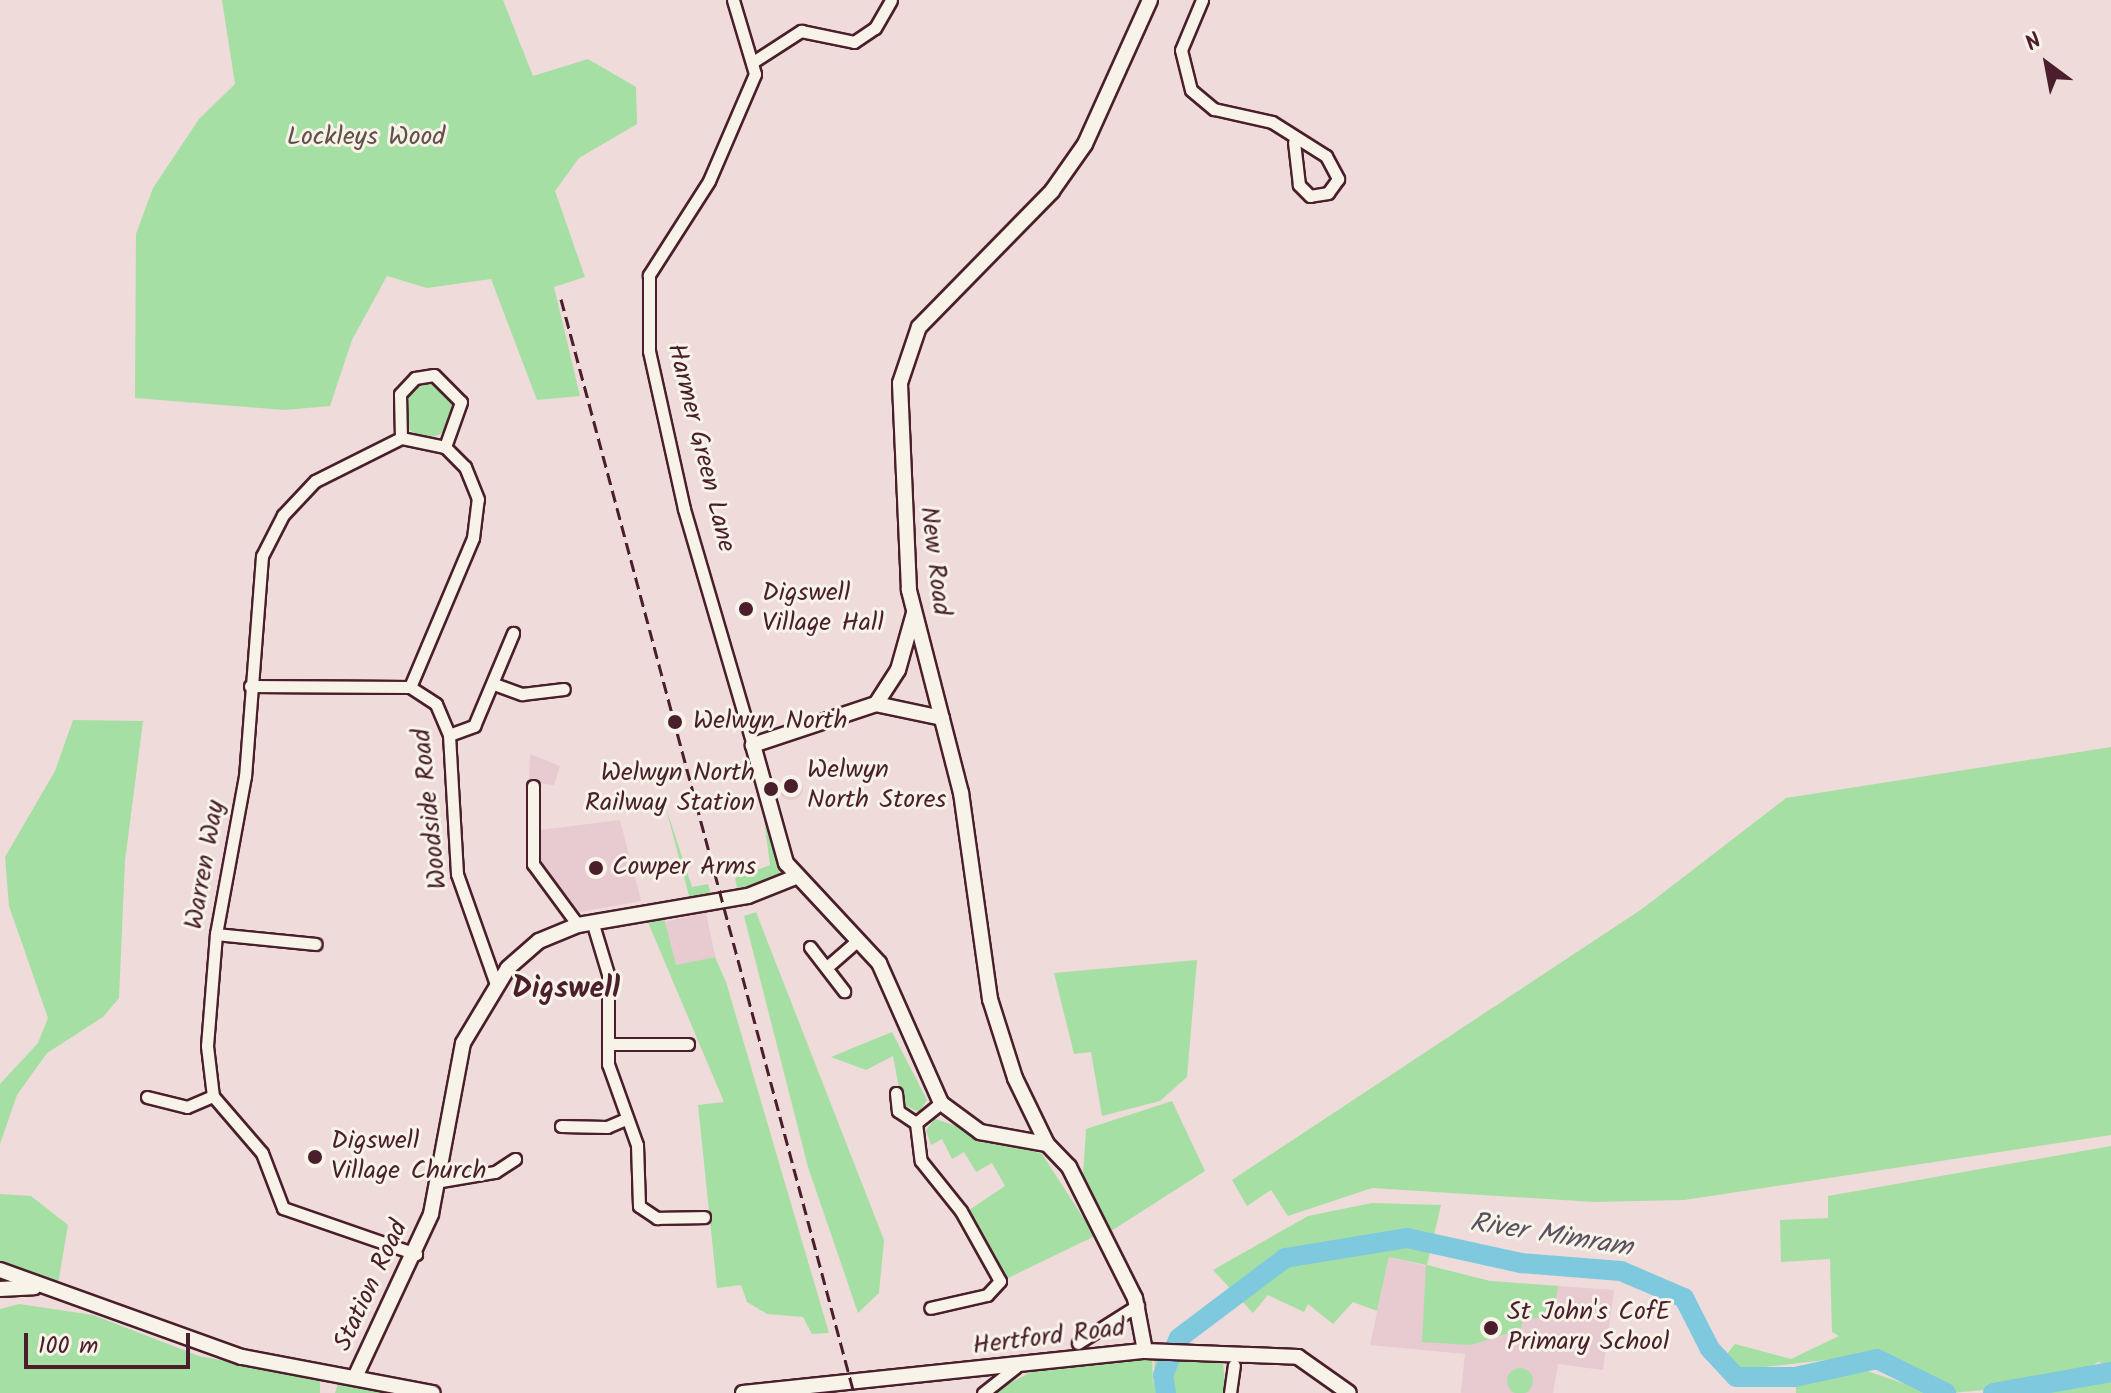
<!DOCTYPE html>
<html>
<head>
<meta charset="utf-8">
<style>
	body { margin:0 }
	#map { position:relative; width:2111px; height:1393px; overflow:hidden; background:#eedbda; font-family:Kalam,sans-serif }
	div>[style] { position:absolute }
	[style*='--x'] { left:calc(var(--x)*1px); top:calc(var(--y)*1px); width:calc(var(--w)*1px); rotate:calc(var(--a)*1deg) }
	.built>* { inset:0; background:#e8cad1; transform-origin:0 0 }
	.round { border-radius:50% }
	.green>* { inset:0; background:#a6dfa3 }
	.river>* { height:20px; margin:-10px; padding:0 10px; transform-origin:10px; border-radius:10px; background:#7ec9de }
	.roads { filter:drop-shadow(2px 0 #4a1f2b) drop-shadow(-2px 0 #4a1f2b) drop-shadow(0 2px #4a1f2b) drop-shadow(0 -2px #4a1f2b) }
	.street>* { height:11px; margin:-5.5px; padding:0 5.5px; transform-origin:5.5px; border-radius:5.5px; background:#f7f3e8 }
	.secondary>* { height:14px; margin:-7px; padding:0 7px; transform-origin:7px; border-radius:7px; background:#f7f3e8 }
	.rail>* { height:3px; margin-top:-1.5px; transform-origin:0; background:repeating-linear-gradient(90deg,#4a1f2b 0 12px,transparent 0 18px) }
	.dots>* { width:22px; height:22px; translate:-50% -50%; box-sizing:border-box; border:4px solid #f7f3e8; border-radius:50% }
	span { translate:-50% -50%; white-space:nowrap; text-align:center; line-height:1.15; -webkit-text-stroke:6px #f7f3e8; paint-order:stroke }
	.park-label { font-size:26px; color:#614f49 }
	.street-label { font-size:26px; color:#4a1f2b }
	.poi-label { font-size:26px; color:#4a1f2b }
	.left { translate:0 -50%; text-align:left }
	.right { translate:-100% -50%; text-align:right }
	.water-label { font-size:28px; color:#5a5261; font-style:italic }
	.quarter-label { font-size:30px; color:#4a1f2b; font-weight:700 }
	.north { position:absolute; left:2007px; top:24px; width:80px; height:80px; -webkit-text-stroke:6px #f7f3e8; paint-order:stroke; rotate:328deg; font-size:22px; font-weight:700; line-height:32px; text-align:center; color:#4a1f2b }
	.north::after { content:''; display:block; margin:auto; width:28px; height:36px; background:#4a1f2b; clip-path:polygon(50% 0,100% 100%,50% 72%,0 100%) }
	.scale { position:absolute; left:24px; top:1333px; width:166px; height:36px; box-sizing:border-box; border:4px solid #4a1f2b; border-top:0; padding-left:10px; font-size:24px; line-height:28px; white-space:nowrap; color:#4a1f2b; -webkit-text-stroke:6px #f7f3e8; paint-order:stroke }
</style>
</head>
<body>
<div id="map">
	<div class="built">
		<i style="clip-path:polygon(530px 754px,560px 766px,554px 785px,529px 782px)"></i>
		<i class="round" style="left:779px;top:776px;width:24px;height:24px"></i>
		<i style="clip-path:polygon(620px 820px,641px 901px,579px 912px,540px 869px,541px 830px)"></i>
		<i style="left:706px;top:913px;width:45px;height:42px;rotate:78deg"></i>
		<i style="clip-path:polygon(1389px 1257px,1490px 1281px,1614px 1290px,1603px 1370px,1558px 1364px,1553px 1393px,1461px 1393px,1465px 1354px,1370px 1345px)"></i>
	</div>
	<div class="green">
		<i style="clip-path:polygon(222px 0,503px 0,533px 76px,588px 59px,636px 87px,637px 124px,579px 158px,555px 191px,585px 277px,554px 287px,580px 396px,537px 400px,491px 279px,427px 288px,387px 276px,352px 340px,330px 406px,285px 410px,135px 398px,136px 234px,153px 188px,199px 119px,235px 84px)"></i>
		<i class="round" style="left:401px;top:383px;width:54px;height:54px"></i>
		<i style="clip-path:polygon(73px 720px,143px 721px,125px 861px,119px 998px,103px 1017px,47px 1053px,17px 1095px,0 1144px,0 1084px,38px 1043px,48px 1018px,9px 906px,5px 857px,55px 771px)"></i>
		<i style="clip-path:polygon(2111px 747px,2111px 1135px,1684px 1200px,1594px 1202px,1372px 1188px,1288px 1216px,1271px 1190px,1247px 1206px,1232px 1180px,1642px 909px,1786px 798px)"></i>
		<i style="clip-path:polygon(760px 788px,783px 869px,777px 882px,738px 892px,735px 878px,770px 865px)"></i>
		<i style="clip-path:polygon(665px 805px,692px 887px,708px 884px,712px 898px,691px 903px)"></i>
		<i style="clip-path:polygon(756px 912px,884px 1240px,879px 1293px,858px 1313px,808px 1167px,744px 916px)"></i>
		<i style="clip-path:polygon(664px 918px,676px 965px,715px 957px,726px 982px,829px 1333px,812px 1334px,803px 1317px,767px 1314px,747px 1302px,741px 1285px,717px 1288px,698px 1105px,724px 1102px,647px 920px)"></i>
		<i style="clip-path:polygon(1197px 960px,1187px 1077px,1160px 1101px,1102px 1116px,1091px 1052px,1074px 1054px,1054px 973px)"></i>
		<i style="clip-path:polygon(892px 1032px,927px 1100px,919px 1112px,902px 1104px,893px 1056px,866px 1070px,831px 1057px)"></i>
		<i style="clip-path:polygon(1172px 1101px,1205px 1171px,1108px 1233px,1083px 1176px,1086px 1129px)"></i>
		<i style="clip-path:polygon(935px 1119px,1042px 1154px,1095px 1236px,1006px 1279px,969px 1210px,1005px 1186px,992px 1163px,976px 1172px,964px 1152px,952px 1159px,942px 1139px,931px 1145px,926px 1130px)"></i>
		<i style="clip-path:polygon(2111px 1146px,2111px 1366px,2098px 1362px,2067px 1382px,1952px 1393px,1878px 1354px,1739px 1370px,1725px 1356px,1735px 1344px,1791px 1359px,1839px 1336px,1832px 1332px,1830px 1259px,1781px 1262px,1780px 1220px,1828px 1218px,1828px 1196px)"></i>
		<i style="clip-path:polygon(0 1194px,31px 1196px,68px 1225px,58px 1284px,0 1263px)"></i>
		<i style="clip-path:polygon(1372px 1203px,1441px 1205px,1427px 1265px,1490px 1281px,1558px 1286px,1554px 1316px,1523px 1320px,1521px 1329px,1471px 1345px,1422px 1342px,1426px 1265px,1389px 1257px,1377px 1311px,1353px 1302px,1333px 1324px,1308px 1304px,1304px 1312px,1268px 1295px,1253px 1313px,1213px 1270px,1308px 1216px)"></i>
		<i style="clip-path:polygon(19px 1304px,93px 1315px,199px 1356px,320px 1379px,320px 1393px,0 1393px,0 1309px)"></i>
		<i style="clip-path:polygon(1152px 1356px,1153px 1387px,1155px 1357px,1223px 1362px,1226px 1393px,992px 1393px,1038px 1368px)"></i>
		<i style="clip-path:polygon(2102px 1368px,2111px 1372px,2111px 1393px,2029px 1393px,2071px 1387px)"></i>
		<i class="round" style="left:1507px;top:1368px;width:26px;height:26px"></i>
		<i style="clip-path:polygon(1867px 1371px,1932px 1393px,1796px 1393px,1796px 1380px)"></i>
		<i style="clip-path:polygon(339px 1381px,358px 1387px,398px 1393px,335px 1393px)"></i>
	</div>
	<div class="river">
		<i style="--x:1166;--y:1393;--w:18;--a:-99"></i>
		<i style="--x:1163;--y:1375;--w:40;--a:-66.6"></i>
		<i style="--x:1179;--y:1338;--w:133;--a:-37"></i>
		<i style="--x:1285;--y:1258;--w:124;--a:-9.3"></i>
		<i style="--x:1407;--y:1238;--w:117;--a:12.4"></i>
		<i style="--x:1521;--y:1263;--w:100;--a:4.6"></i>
		<i style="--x:1621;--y:1271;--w:69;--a:23.2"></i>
		<i style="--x:1684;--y:1298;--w:57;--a:63"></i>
		<i style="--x:1710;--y:1349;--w:38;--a:47"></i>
		<i style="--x:1736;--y:1377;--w:59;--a:0"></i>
		<i style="--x:1795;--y:1377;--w:84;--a:-12.4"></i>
		<i style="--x:1877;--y:1359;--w:77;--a:26.2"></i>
		<i style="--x:1993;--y:1393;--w:120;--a:-10.1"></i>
	</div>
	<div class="roads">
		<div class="street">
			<i style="--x:733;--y:0;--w:77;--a:73.4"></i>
			<i style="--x:755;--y:74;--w:116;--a:113.3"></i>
			<i style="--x:709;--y:181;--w:112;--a:122.6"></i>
			<i style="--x:649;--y:275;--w:76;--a:90"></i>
			<i style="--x:649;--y:351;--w:162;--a:77.5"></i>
			<i style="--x:684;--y:509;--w:246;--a:73.7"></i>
			<i style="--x:1202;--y:0;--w:54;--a:112.8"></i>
			<i style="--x:1181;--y:50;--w:41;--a:76"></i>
			<i style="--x:1191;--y:90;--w:30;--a:40"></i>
			<i style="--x:1214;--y:109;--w:59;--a:12.6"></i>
			<i style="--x:1272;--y:122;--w:64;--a:32.2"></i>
			<i style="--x:1326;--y:156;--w:26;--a:62"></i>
			<i style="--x:1338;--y:179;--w:17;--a:126"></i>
			<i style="--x:1328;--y:193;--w:18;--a:171"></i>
			<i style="--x:1310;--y:196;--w:16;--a:-135"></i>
			<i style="--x:1299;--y:185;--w:43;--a:-96.6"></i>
			<i style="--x:756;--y:60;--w:54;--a:-32.8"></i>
			<i style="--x:801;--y:31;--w:54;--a:11.7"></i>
			<i style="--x:854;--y:42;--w:25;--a:-34"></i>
			<i style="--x:875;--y:28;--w:32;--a:-60"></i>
			<i style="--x:401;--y:438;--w:44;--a:-91.3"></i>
			<i style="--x:400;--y:394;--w:22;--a:-47"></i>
			<i style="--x:415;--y:378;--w:19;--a:-9"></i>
			<i style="--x:434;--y:375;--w:38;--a:45"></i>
			<i style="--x:461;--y:402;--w:48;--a:109.6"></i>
			<i style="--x:494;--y:684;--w:30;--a:20"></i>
			<i style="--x:522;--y:694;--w:42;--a:-6.8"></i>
			<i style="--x:250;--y:686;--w:160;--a:0.4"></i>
			<i style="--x:410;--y:687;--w:31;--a:33"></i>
			<i style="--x:436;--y:704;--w:34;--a:67"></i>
			<i style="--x:449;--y:735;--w:139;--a:86.7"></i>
			<i style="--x:457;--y:874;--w:117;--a:70.5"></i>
			<i style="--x:410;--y:687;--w:162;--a:-67.1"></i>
			<i style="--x:473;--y:538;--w:39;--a:-83"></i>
			<i style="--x:478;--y:499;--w:35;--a:-112"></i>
			<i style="--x:465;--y:467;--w:28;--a:-135"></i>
			<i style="--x:445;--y:447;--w:45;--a:-168.4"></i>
			<i style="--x:401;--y:438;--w:96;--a:153.4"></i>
			<i style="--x:315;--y:481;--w:47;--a:133.3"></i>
			<i style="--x:283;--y:515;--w:46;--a:117.1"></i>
			<i style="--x:262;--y:556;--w:221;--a:94.4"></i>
			<i style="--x:245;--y:776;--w:161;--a:100.4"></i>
			<i style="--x:216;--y:934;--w:112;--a:94.6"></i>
			<i style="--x:207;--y:1046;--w:50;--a:83.2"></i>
			<i style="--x:213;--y:1096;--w:75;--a:49.3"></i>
			<i style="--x:262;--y:1153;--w:59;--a:69.1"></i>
			<i style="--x:283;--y:1208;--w:141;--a:19.1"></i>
			<i style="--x:449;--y:735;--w:27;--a:-20"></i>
			<i style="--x:474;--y:726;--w:101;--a:-67.2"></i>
			<i style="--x:533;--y:786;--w:78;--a:90"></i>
			<i style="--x:533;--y:864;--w:76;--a:53.6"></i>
			<i style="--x:592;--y:921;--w:55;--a:73.2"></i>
			<i style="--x:608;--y:974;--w:90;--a:90"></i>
			<i style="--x:608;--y:1064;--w:86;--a:70.3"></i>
			<i style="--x:637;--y:1145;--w:61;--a:88.1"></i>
			<i style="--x:639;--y:1206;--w:22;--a:34"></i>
			<i style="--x:657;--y:1218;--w:47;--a:-1.2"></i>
			<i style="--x:216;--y:934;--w:100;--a:5.7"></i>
			<i style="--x:810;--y:947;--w:56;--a:52.3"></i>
			<i style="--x:827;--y:967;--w:41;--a:-41.1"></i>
			<i style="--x:608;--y:1044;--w:80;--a:0"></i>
			<i style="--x:896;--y:1093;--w:18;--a:84"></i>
			<i style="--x:898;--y:1111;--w:22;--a:34"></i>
			<i style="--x:916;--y:1123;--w:38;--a:83"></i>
			<i style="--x:921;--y:1161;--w:64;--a:51.3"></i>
			<i style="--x:961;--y:1211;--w:80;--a:60.9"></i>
			<i style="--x:1000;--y:1281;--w:19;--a:133"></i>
			<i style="--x:987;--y:1295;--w:58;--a:167.2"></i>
			<i style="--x:147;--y:1097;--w:41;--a:14"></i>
			<i style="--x:187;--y:1107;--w:28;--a:-23"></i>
			<i style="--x:916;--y:1123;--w:32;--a:-39"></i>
			<i style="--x:561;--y:1126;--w:46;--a:1.2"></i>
			<i style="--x:607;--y:1127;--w:21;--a:-23"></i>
			<i style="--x:441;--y:1181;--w:55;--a:-9.5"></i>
			<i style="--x:495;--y:1172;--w:24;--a:-33"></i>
			<i style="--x:1078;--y:1343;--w:71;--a:-32.3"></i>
			<i style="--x:983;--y:1393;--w:42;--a:-38.2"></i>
			<i style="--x:1230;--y:1393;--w:28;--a:-82"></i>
		</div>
		<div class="secondary">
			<i style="--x:876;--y:704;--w:40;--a:-57.1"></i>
			<i style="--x:898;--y:670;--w:59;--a:-74.3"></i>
			<i style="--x:942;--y:718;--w:67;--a:-168"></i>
			<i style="--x:876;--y:704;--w:130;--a:161.6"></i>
			<i style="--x:753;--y:745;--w:123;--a:74.4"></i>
			<i style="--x:786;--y:863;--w:137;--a:47.1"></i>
			<i style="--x:879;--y:963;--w:153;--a:66.1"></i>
			<i style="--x:941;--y:1103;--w:49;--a:36.6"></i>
			<i style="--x:980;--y:1132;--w:68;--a:10.2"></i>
			<i style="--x:1047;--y:1144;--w:32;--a:46"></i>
			<i style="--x:1069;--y:1167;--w:147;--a:63.3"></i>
			<i style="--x:1135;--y:1298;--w:54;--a:79.3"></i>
			<i style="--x:1047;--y:1144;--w:73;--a:-115.9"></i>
			<i style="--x:1015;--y:1078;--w:83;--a:-107.6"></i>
			<i style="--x:990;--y:999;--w:208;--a:-98"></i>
			<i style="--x:961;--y:793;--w:210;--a:-104.4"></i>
			<i style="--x:909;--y:590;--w:207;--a:-92.5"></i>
			<i style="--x:900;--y:383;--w:59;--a:-71.3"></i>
			<i style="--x:919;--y:327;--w:190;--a:-45.6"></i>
			<i style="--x:1052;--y:191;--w:57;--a:-54.9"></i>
			<i style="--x:1085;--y:144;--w:158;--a:-65.7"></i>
			<i style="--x:0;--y:1270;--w:257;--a:19.8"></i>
			<i style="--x:242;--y:1357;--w:194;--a:10.7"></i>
			<i style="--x:0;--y:1289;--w:34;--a:-3"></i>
			<i style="--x:357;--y:1373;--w:175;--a:-65"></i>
			<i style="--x:431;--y:1214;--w:174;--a:-79.4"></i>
			<i style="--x:463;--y:1043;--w:87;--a:-59"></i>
			<i style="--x:508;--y:968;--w:41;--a:-41.1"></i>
			<i style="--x:539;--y:941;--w:42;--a:-22.3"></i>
			<i style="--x:578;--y:925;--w:172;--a:-9.7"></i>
			<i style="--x:748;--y:896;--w:52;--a:-21.6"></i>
			<i style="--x:743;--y:1393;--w:404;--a:-6"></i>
			<i style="--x:1145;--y:1351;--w:153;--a:2.2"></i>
			<i style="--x:1298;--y:1357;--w:62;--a:35.2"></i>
		</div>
	</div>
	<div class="rail">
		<i style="--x:561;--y:299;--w:1133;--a:75.01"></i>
	</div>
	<div class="dots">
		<i style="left:746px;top:609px;background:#4a1f2b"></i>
		<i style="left:675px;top:722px;background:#4a1f2b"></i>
		<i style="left:791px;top:786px;background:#4a1f2b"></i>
		<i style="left:771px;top:789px;background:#4a1f2b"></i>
		<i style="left:596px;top:868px;background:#4a1f2b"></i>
		<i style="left:315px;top:1157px;background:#4a1f2b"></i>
		<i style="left:1491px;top:1328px;background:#4a1f2b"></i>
	</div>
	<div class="park-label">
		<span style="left:366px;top:138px">Lockleys Wood</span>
	</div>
	<div class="street-label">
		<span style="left:700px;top:448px;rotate:76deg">Harmer Green Lane</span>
		<span style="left:934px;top:561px;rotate:83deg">New Road</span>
		<span style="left:431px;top:809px;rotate:-96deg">Woodside Road</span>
		<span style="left:206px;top:865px;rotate:-80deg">Warren Way</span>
		<span style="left:372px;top:1286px;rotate:-65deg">Station Road</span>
		<span style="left:1049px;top:1338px;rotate:-7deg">Hertford Road</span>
	</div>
	<div class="poi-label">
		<span class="left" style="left:762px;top:609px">Digswell<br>Village Hall</span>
		<span class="left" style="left:693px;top:722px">Welwyn North</span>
		<span class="left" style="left:807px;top:786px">Welwyn<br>North Stores</span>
		<span class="right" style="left:755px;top:789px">Welwyn North<br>Railway Station</span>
		<span class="left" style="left:612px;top:868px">Cowper Arms</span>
		<span class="left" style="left:331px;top:1157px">Digswell<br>Village Church</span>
		<span class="left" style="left:1507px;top:1328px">St John's CofE<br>Primary School</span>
	</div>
	<div class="water-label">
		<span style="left:1551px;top:1236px;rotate:9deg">River Mimram</span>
	</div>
	<div class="quarter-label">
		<span style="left:566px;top:989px">Digswell</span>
	</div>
	<div class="north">N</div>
	<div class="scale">100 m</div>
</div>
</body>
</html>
